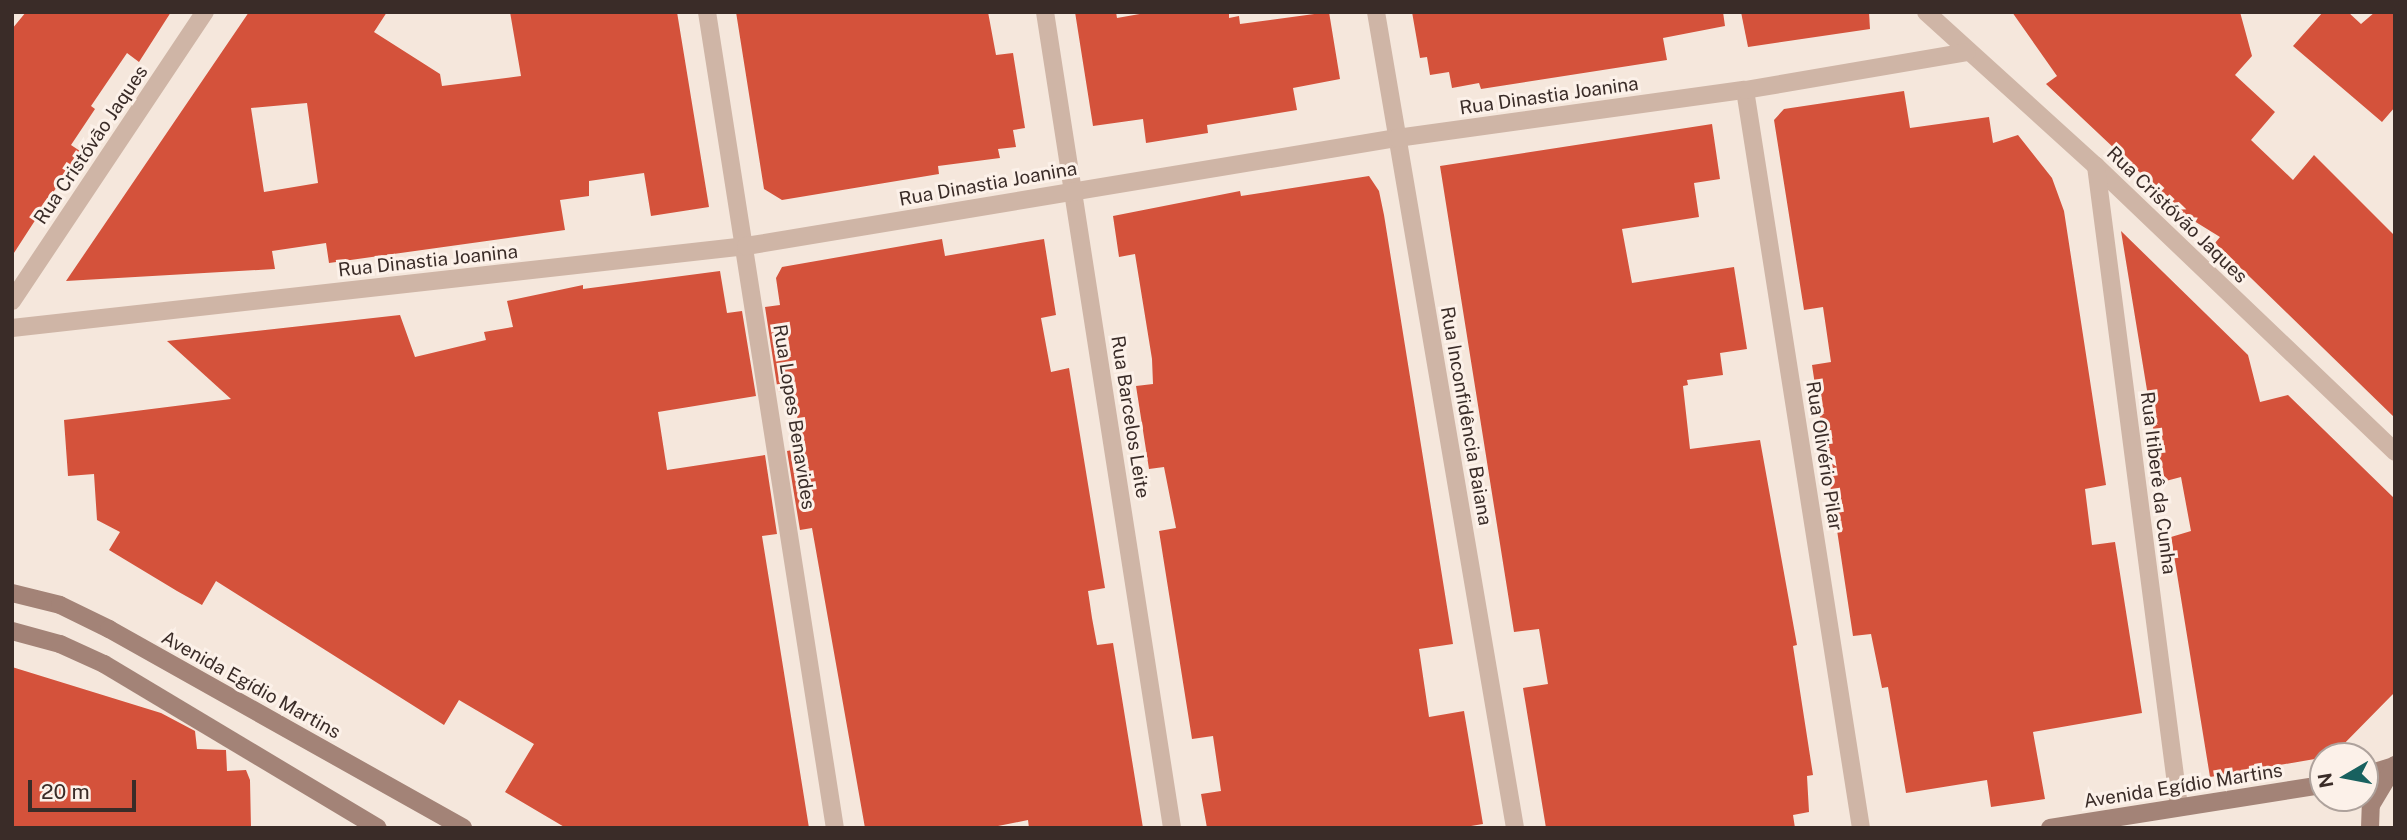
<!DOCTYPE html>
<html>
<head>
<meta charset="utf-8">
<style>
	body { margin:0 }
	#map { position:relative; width:2407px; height:840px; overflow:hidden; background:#f5e7dc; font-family:"Public Sans",sans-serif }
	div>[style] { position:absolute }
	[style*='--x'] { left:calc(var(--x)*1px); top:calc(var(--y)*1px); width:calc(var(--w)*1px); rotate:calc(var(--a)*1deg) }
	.building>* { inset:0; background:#d4523b }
	.minor>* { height:18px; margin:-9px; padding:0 9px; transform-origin:9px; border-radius:9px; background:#cfb5a6 }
	.secondary>* { height:18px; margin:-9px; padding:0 9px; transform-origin:9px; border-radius:9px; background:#a38377 }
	span { translate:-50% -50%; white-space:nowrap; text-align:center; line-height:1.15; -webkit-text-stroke:6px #fcf1e9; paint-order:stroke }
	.street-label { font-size:19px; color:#3a2c28 }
	.frame { position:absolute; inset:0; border:14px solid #3a2c28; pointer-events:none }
	.north { position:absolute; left:2309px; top:742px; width:70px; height:70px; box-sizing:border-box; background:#fcf1e9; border:2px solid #aea29c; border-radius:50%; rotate:260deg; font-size:19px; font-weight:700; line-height:28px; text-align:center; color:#3a2c28 }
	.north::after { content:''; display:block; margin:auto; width:24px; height:32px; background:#18615f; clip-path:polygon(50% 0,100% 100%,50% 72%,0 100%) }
	.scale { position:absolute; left:28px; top:780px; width:108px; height:32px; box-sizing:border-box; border:4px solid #3a2c28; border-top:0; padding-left:9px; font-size:21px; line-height:24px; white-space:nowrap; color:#3a2c28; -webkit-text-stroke:5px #fcf1e9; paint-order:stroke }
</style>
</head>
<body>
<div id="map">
	<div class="building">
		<i style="clip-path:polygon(26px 12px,171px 12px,139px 62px,127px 53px,91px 106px,95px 109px,71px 145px,80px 151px,12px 256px,12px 29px)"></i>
		<i style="clip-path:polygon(evenodd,249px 12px,387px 12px,374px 32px,440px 74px,442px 86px,521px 76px,510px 12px,677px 12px,709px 207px,651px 216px,644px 173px,589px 181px,589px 196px,560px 200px,565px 230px,329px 263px,326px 243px,272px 251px,275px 269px,66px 281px,249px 12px,307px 103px,318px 183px,264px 192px,251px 108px,307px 103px)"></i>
		<i style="clip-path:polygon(736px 12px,988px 12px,996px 55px,1013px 53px,1025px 128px,1013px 130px,1016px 147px,998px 149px,1000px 158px,938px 166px,939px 174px,782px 200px,764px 189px)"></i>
		<i style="clip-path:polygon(1075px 12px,1116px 12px,1117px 18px,1151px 12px,1229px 12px,1229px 18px,1239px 16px,1240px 24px,1329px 12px,1340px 79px,1293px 88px,1297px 110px,1207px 125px,1208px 133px,1146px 143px,1143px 119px,1093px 126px)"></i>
		<i style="clip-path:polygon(1412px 12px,1723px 12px,1725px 26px,1663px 38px,1667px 60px,1481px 89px,1479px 83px,1452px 88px,1449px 72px,1430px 75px,1427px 57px,1420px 58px)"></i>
		<i style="clip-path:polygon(1741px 12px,1869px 12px,1870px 29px,1748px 47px)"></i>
		<i style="clip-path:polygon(2012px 12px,2240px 12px,2252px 56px,2235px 75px,2275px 112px,2251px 140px,2293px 180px,2314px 155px,2395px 236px,2395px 418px,2215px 243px,2220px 237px,2186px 216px,2046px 84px,2057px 76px)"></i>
		<i style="clip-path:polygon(2323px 12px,2348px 12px,2361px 24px,2375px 12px,2395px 12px,2395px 107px,2382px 122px,2293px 46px)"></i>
		<i style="clip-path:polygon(1904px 91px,1910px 128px,1989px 117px,1993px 143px,2018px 135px,2052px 178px,2064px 211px,2106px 485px,2085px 489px,2092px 545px,2115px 542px,2142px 713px,2033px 732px,2045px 799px,1991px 807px,1987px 780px,1906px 793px,1888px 687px,1882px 688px,1871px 634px,1853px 636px,1812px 365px,1831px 362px,1823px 307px,1804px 310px,1774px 120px,1784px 109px)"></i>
		<i style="clip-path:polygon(1712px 124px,1720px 179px,1694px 183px,1699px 217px,1622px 229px,1632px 283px,1734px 267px,1747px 349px,1720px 353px,1723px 375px,1687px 380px,1688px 385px,1683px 386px,1690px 449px,1760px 440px,1797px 645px,1793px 646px,1813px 775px,1807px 776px,1809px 812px,1793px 815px,1795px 828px,1546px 828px,1523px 688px,1548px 684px,1539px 629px,1514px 632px,1440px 166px)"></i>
		<i style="clip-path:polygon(1369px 176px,1379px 191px,1384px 215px,1453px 644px,1419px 649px,1429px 717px,1464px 711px,1483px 824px,1459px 828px,1207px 828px,1201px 794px,1221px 791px,1213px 736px,1192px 739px,1159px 531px,1176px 528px,1164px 467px,1149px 469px,1136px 386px,1153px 384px,1152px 359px,1135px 254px,1119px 257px,1113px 216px,1240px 191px,1241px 196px)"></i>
		<i style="clip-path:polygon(2121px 231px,2248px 355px,2260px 402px,2288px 395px,2395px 499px,2395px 692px,2332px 756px,2210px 777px,2171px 537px,2191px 531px,2181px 477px,2162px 482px)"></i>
		<i style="clip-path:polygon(942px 239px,945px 256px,1044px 239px,1056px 315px,1041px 318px,1051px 372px,1069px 368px,1105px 588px,1088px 591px,1092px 618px,1097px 645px,1113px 643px,1143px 828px,1029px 828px,1028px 820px,988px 828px,865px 828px,812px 528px,800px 530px,787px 451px,803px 448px,792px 389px,778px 392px,765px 307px,780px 305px,776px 278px,782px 267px)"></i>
		<i style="clip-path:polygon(720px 271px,727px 313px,742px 311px,756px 396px,658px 412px,667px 470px,765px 455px,777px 534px,762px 536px,809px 828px,566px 828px,505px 792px,534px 744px,459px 700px,444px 725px,216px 581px,202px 605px,177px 591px,109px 550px,120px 532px,97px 520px,94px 474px,68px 476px,64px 420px,231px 399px,167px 341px,400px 315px,415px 357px,486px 340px,484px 332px,513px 327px,507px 301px,583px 285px,583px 289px)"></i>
		<i style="clip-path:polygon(12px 667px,161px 713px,195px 731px,197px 749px,226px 750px,227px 771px,246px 770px,250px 780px,251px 828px,12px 828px)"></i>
	</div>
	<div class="minor">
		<i style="--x:707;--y:12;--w:826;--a:81.09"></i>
		<i style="--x:1045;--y:12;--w:826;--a:81.15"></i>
		<i style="--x:1376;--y:12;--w:828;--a:80.33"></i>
		<i style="--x:1926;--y:12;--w:229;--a:42.2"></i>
		<i style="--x:2096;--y:166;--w:414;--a:43.7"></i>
		<i style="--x:1745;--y:90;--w:747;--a:81.07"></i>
		<i style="--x:2096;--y:166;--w:646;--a:82.62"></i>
		<i style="--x:12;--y:301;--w:348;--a:-56.3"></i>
		<i style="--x:12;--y:328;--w:739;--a:-6.37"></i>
		<i style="--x:746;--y:246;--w:660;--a:-9.42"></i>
		<i style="--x:1397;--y:138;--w:351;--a:-7.9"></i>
		<i style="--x:1745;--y:90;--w:225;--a:-9.7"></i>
	</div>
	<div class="secondary">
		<i style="--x:12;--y:593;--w:49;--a:14"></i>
		<i style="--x:60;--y:605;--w:55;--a:26.1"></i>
		<i style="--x:109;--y:629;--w:406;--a:29.3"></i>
		<i style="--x:12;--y:631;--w:50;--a:15.2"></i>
		<i style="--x:60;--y:644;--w:48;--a:24.4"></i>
		<i style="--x:104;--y:664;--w:319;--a:30.9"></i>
		<i style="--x:2365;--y:775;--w:30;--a:-17"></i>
		<i style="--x:2050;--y:828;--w:276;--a:-9"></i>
		<i style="--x:2370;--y:828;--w:23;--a:-88"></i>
		<i style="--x:2371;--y:805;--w:47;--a:-59"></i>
	</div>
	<div class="street-label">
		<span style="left:1549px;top:96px;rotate:-8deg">Rua Dinastia Joanina</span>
		<span style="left:91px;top:145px;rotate:-56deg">Rua Cristóvão Jaques</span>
		<span style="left:988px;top:184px;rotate:-10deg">Rua Dinastia Joanina</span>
		<span style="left:2177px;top:215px;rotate:44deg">Rua Cristóvão Jaques</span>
		<span style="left:428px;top:261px;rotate:-6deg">Rua Dinastia Joanina</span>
		<span style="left:1466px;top:416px;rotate:80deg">Rua Inconfidência Baiana</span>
		<span style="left:794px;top:417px;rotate:81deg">Rua Lopes Benavides</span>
		<span style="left:1130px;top:417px;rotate:81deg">Rua Barcelos Leite</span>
		<span style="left:1824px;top:456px;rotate:81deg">Rua Olivério Pilar</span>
		<span style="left:2158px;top:483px;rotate:83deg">Rua Itiberê da Cunha</span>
		<span style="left:251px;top:685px;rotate:29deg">Avenida Egídio Martins</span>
		<span style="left:2183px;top:786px;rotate:-9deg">Avenida Egídio Martins</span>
	</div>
	<div class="frame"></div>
	<div class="north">N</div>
	<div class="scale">20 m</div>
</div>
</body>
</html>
